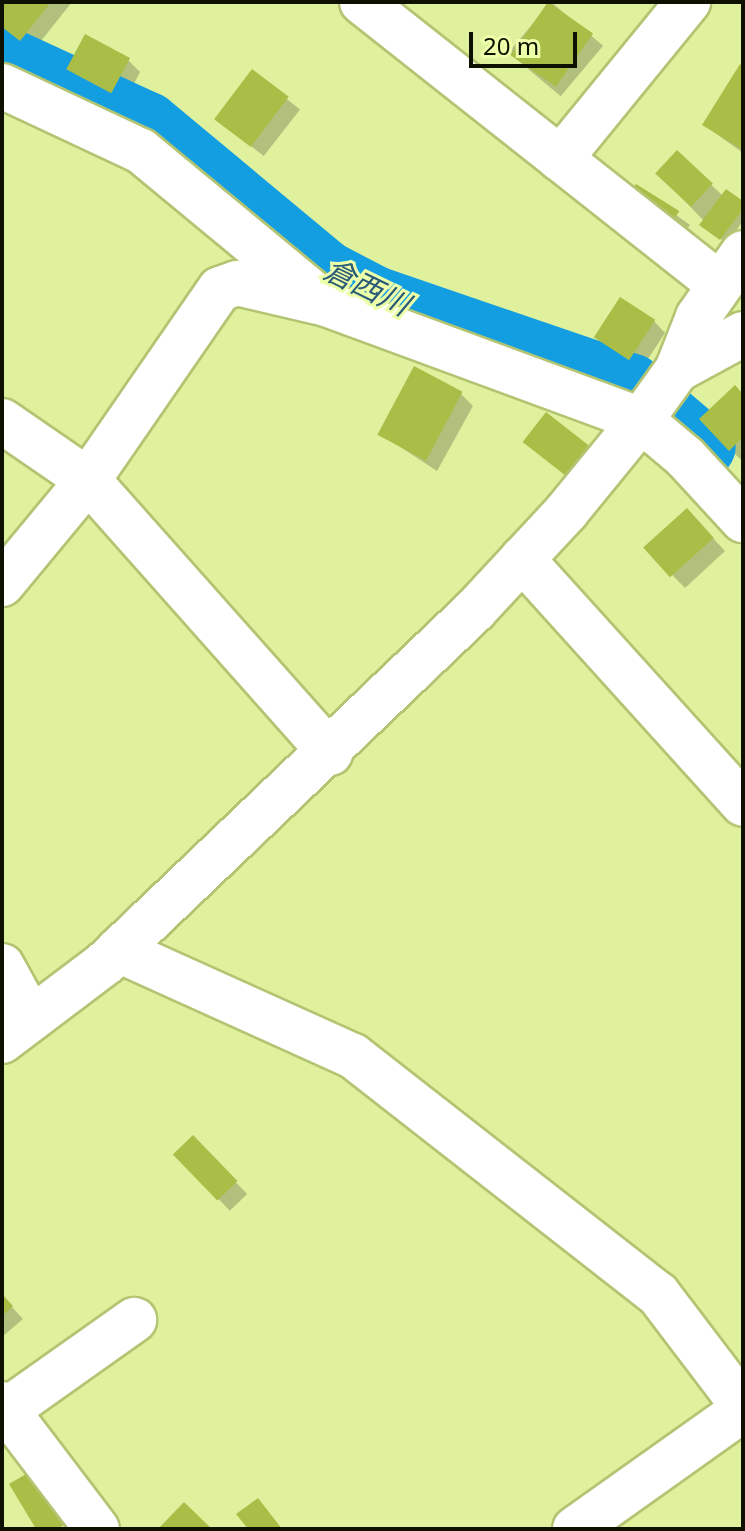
<!DOCTYPE html>
<html>
<head>
<meta charset="utf-8">
<style>
	body { margin:0 }
	#map { position:relative; width:745px; height:1531px; overflow:hidden; background:#dff19d; font-family:"Noto Sans","Noto Sans JP",sans-serif }
	div>[style] { position:absolute }
	[style*='--x'] { left:calc(var(--x)*1px); top:calc(var(--y)*1px); width:calc(var(--w)*1px); rotate:calc(var(--a)*1deg) }
	.shadow>* { inset:0; background:#0003; transform-origin:0 0 }
	.river>* { height:64px; margin:-32px; padding:0 32px; transform-origin:32px; border-radius:32px; background:#139ee2 }
	.building>* { inset:0; background:#a9bd47; transform-origin:0 0 }
	.roads { filter:drop-shadow(2px 0 #b3c472) drop-shadow(-2px 0 #b3c472) drop-shadow(0 2px #b3c472) drop-shadow(0 -2px #b3c472) }
	.minor>* { height:44px; margin:-22px; padding:0 22px; transform-origin:22px; border-radius:22px; background:#fff }
	span { translate:-50% -50%; white-space:nowrap; text-align:center; line-height:1.15; -webkit-text-stroke:6px #ecffaa; paint-order:stroke }
	.water-label { font-size:30px; color:#2b5a77; font-style:italic }
	.frame { position:absolute; inset:0; border:4px solid #0e1100; pointer-events:none }
	.scale { position:absolute; left:469px; top:32px; width:108px; height:36px; box-sizing:border-box; border:4px solid #0e1100; border-top:0; padding-left:10px; font-size:24px; line-height:28px; white-space:nowrap; color:#0e1100; -webkit-text-stroke:6px #ecffaa; paint-order:stroke }
</style>
</head>
<body>
<div id="map">
	<div class="shadow">
		<i style="clip-path:polygon(2px 2px,72px 2px,33px 51px,2px 27px)"></i>
		<i style="left:551px;top:2px;width:68px;height:66px;rotate:40deg"></i>
		<i style="clip-path:polygon(128px 60px,140px 72px,124px 103px,69px 68px)"></i>
		<i style="clip-path:polygon(743px 69px,743px 153px,704px 125px)"></i>
		<i style="left:252px;top:72px;width:61px;height:59px;rotate:38deg"></i>
		<i style="clip-path:polygon(678px 153px,723px 196px,743px 204px,743px 221px,726px 244px,658px 173px)"></i>
		<i style="clip-path:polygon(637px 187px,690px 225px,676px 245px)"></i>
		<i style="clip-path:polygon(654px 321px,665px 333px,640px 371px,596px 337px)"></i>
		<i style="clip-path:polygon(461px 394px,473px 406px,437px 471px,379px 433px)"></i>
		<i style="clip-path:polygon(743px 396px,743px 460px,742px 461px,730px 449px)"></i>
		<i style="clip-path:polygon(526px 442px,589px 447px,601px 459px,580px 485px)"></i>
		<i style="clip-path:polygon(698px 522px,725px 551px,685px 588px,646px 548px)"></i>
		<i style="left:193px;top:1138px;width:78px;height:24px;rotate:46deg"></i>
		<i style="clip-path:polygon(2px 1296px,23px 1319px,2px 1337px)"></i>
	</div>
	<div class="river">
		<i style="--x:2;--y:57;--w:161;--a:24.7"></i>
		<i style="--x:148;--y:124;--w:233;--a:39.8"></i>
		<i style="--x:327;--y:273;--w:54;--a:27.5"></i>
		<i style="--x:375;--y:298;--w:272;--a:18.9"></i>
		<i style="--x:632;--y:386;--w:94;--a:40.3"></i>
	</div>
	<div class="building">
		<i style="clip-path:polygon(2px 2px,51px 2px,20px 41px,2px 27px)"></i>
		<i style="left:548px;top:2px;width:55px;height:65px;rotate:35deg"></i>
		<i style="left:85px;top:34px;width:51px;height:40px;rotate:28deg"></i>
		<i style="clip-path:polygon(740px 64px,743px 66px,743px 150px,702px 125px)"></i>
		<i style="left:252px;top:69px;width:46px;height:63px;rotate:37deg"></i>
		<i style="left:677px;top:150px;width:49px;height:32px;rotate:43deg"></i>
		<i style="left:636px;top:184px;width:51px;height:28px;rotate:32deg"></i>
		<i style="clip-path:polygon(726px 189px,743px 201px,743px 209px,720px 240px,699px 225px)"></i>
		<i style="left:620px;top:297px;width:42px;height:48px;rotate:33deg"></i>
		<i style="left:414px;top:366px;width:55px;height:78px;rotate:28deg"></i>
		<i style="clip-path:polygon(735px 385px,743px 394px,743px 437px,729px 451px,699px 419px)"></i>
		<i style="left:546px;top:412px;width:56px;height:38px;rotate:38deg"></i>
		<i style="left:687px;top:508px;width:40px;height:59px;rotate:48deg"></i>
		<i style="left:193px;top:1135px;width:64px;height:28px;rotate:46deg"></i>
		<i style="clip-path:polygon(2px 1294px,13px 1306px,2px 1316px)"></i>
		<i style="clip-path:polygon(33px 1470px,66px 1524px,57px 1529px,36px 1529px,9px 1484px)"></i>
		<i style="clip-path:polygon(258px 1498px,282px 1529px,248px 1529px,236px 1514px)"></i>
		<i style="clip-path:polygon(184px 1502px,212px 1529px,158px 1529px)"></i>
	</div>
	<div class="roads">
		<div class="minor">
			<i style="--x:362;--y:2;--w:456;--a:38.3"></i>
			<i style="--x:2;--y:86;--w:153;--a:25.1"></i>
			<i style="--x:141;--y:151;--w:240;--a:39.6"></i>
			<i style="--x:326;--y:304;--w:336;--a:20.2"></i>
			<i style="--x:641;--y:420;--w:57;--a:40.1"></i>
			<i style="--x:685;--y:457;--w:86;--a:47.4"></i>
			<i style="--x:560;--y:159;--w:203;--a:-50.8"></i>
			<i style="--x:677;--y:370;--w:75;--a:-28.6"></i>
			<i style="--x:2;--y:421;--w:104;--a:34.5"></i>
			<i style="--x:88;--y:480;--w:365;--a:48.4"></i>
			<i style="--x:522;--y:559;--w:330;--a:47.9"></i>
			<i style="--x:2;--y:584;--w:135;--a:-50.4"></i>
			<i style="--x:88;--y:480;--w:232;--a:-55.4"></i>
			<i style="--x:220;--y:289;--w:18;--a:-19"></i>
			<i style="--x:237;--y:283;--w:83;--a:13.2"></i>
			<i style="--x:118;--y:950;--w:258;--a:24.3"></i>
			<i style="--x:353;--y:1056;--w:387;--a:38"></i>
			<i style="--x:658;--y:1294;--w:141;--a:52.8"></i>
			<i style="--x:2;--y:966;--w:60;--a:61.3"></i>
			<i style="--x:2;--y:1041;--w:129;--a:-37.1"></i>
			<i style="--x:105;--y:963;--w:511;--a:-43.65"></i>
			<i style="--x:475;--y:610;--w:134;--a:-47.1"></i>
			<i style="--x:566;--y:512;--w:119;--a:-50.8"></i>
			<i style="--x:641;--y:420;--w:62;--a:-54.2"></i>
			<i style="--x:677;--y:370;--w:57;--a:-68.4"></i>
			<i style="--x:698;--y:317;--w:78;--a:-54.9"></i>
			<i style="--x:2;--y:1404;--w:157;--a:52.8"></i>
			<i style="--x:7;--y:1410;--w:156;--a:-35.3"></i>
			<i style="--x:575;--y:1529;--w:191;--a:-35.4"></i>
			<i style="--x:731;--y:1418;--w:24;--a:-60"></i>
		</div>
	</div>
	<div class="water-label">
		<span style="left:367px;top:287px;rotate:26deg">倉西川</span>
	</div>
	<div class="frame"></div>
	<div class="scale">20 m</div>
</div>
</body>
</html>
